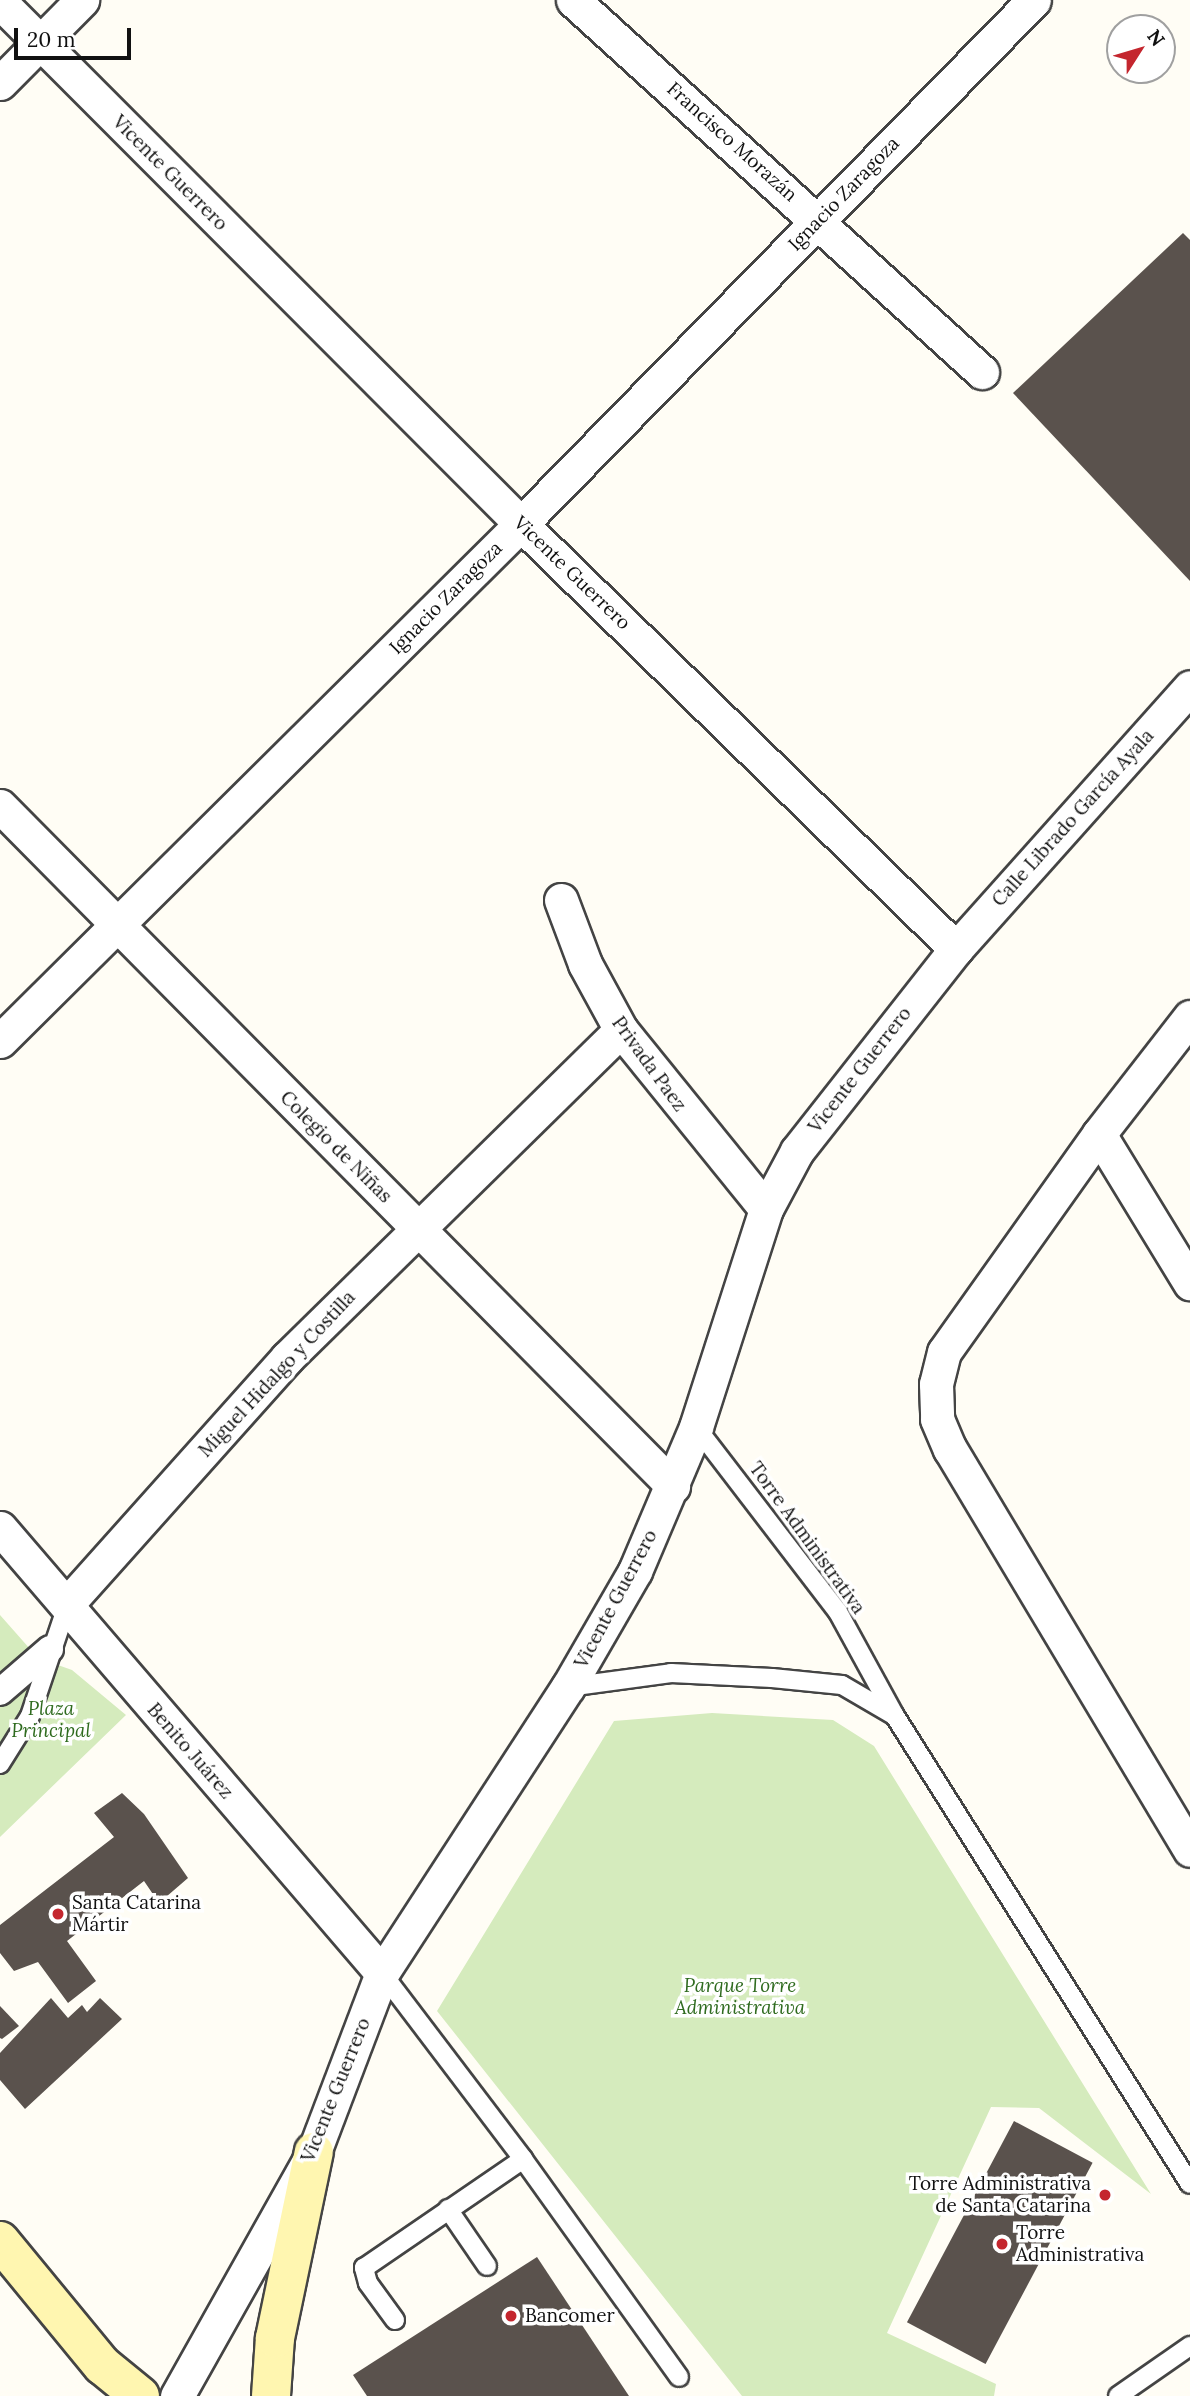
<!DOCTYPE html>
<meta charset="utf-8">
<style>
body{margin:0}
#map{position:relative;width:1190px;height:2396px;overflow:hidden;background:#fffdf5;font-family:Lora,serif}
div>[style]{position:absolute}
.green>*{inset:0;background:#d5ebbd}
.building>*{inset:0;background:#5a524d;transform-origin:0 0}
.roads{filter:drop-shadow(2px 0 #444) drop-shadow(-2px 0 #444) drop-shadow(0 2px #444) drop-shadow(0 -2px #444)}
.service>*{height:18px;margin:-9px;padding:0 9px;transform-origin:9px;border-radius:9px;background:#fff}
.pedestrian>*{height:26px;margin:-13px;padding:0 13px;transform-origin:13px;border-radius:13px;background:#fff}
.minor>*{height:33px;margin:-16.5px;padding:0 16.5px;transform-origin:16.5px;border-radius:16.5px;background:#fff}
.secondary>*{height:38px;margin:-19px;padding:0 19px;transform-origin:19px;border-radius:19px;background:#fff6b0}
.dots>*{width:19px;height:19px;translate:-50% -50%;box-sizing:border-box;border:4px solid #fff;border-radius:50%}
span{translate:-50% -50%;white-space:nowrap;text-align:center;line-height:1.15;-webkit-text-stroke:7px #fff;paint-order:stroke}
.street-label{font-size:19px;color:#111}
.park-label{font-size:19px;color:#2f6b1f;font-style:italic}
.poi-label{font-size:19px;color:#111}
.left{translate:0 -50%;text-align:left}
.right{translate:-100% -50%;text-align:right}
.north{position:absolute;left:1106px;top:14px;width:70px;height:70px;box-sizing:border-box;background:#fff;border:2px solid #a0a0a0;border-radius:50%;rotate:53deg;font-size:19px;font-weight:700;line-height:28px;text-align:center;color:#111}
.north::after{content:'';display:block;margin:auto;width:24px;height:32px;background:#c4262e;clip-path:polygon(50% 0,100% 100%,50% 72%,0 100%)}
.scale{position:absolute;left:14px;top:28px;width:117px;height:32px;box-sizing:border-box;border:4px solid #111;border-top:0;padding-left:9px;font-size:21px;line-height:24px;white-space:nowrap;color:#111;-webkit-text-stroke:5px #fff;paint-order:stroke}
</style>
<div id="map">
<div class="green">
<i style="clip-path:polygon(0 1615px,38px 1658px,72px 1670px,126px 1715px,0 1837px)"></i>
<i style="clip-path:polygon(712px 1713px,833px 1720px,874px 1746px,1151px 2194px,1039px 2108px,991px 2107px,887px 2333px,996px 2384px,994px 2396px,742px 2396px,437px 2011px,614px 1721px)"></i>
</div>
<div class="building">
<i style="clip-path:polygon(1183px 233px,1190px 240px,1190px 581px,1013px 393px)"></i>
<i style="clip-path:polygon(122px 1793px,144px 1814px,188px 1878px,159px 1903px,144px 1881px,67px 1941px,96px 1981px,68px 2003px,38px 1962px,14px 1971px,0 1953px,0 1925px,114px 1837px,94px 1813px)"></i>
<i style="clip-path:polygon(51px 1998px,68px 2018px,82px 2005px,87px 2012px,100px 1998px,122px 2019px,25px 2109px,0 2080px,0 2053px)"></i>
<i style="clip-path:polygon(0 2006px,19px 2026px,2px 2039px,0 2038px)"></i>
<i style="left:1014px;top:2121px;width:89px;height:228px;rotate:28deg"></i>
<i style="clip-path:polygon(537px 2257px,629px 2396px,367px 2396px,353px 2375px)"></i>
</div>
<div class="roads">
<div class="service">
<i style="left:696px;top:1427px;width:233px;rotate:52.5deg"></i>
<i style="left:838px;top:1612px;width:119px;rotate:61.3deg"></i>
<i style="left:895px;top:1716px;width:553px;rotate:57.78deg"></i>
<i style="left:568px;top:1687px;width:104px;rotate:-7.7deg"></i>
<i style="left:671px;top:1673px;width:101px;rotate:2.8deg"></i>
<i style="left:772px;top:1678px;width:70px;rotate:5.7deg"></i>
<i style="left:842px;top:1685px;width:61px;rotate:30.3deg"></i>
<i style="left:0;top:1764px;width:57px;rotate:-58deg"></i>
<i style="left:30px;top:1716px;width:119px;rotate:-71.4deg"></i>
<i style="left:382px;top:1973px;width:233px;rotate:52.8deg"></i>
<i style="left:523px;top:2159px;width:268px;rotate:54.4deg"></i>
<i style="left:448px;top:2209px;width:69px;rotate:55.6deg"></i>
<i style="left:395px;top:2320px;width:46px;rotate:-126.1deg"></i>
<i style="left:368px;top:2283px;width:16px;rotate:-105deg"></i>
<i style="left:364px;top:2268px;width:193px;rotate:-34.4deg"></i>
<i style="left:1118px;top:2396px;width:88px;rotate:-34.8deg"></i>
</div>
<div class="pedestrian">
<i style="left:0;top:1692px;width:66px;rotate:-40.7deg"></i>
</div>
<div class="minor">
<i style="left:573px;top:0;width:553px;rotate:42.29deg"></i>
<i style="left:0;top:2px;width:738px;rotate:45.05deg"></i>
<i style="left:521px;top:524px;width:608px;rotate:44.33deg"></i>
<i style="left:0;top:83px;width:117px;rotate:-45.3deg"></i>
<i style="left:0;top:806px;width:957px;rotate:45.3deg"></i>
<i style="left:561px;top:900px;width:68px;rotate:69.4deg"></i>
<i style="left:585px;top:964px;width:75px;rotate:61.4deg"></i>
<i style="left:621px;top:1030px;width:230px;rotate:51deg"></i>
<i style="left:1190px;top:1017px;width:148px;rotate:127.9deg"></i>
<i style="left:1099px;top:1134px;width:267px;rotate:125.4deg"></i>
<i style="left:944px;top:1352px;width:33px;rotate:104deg"></i>
<i style="left:936px;top:1384px;width:35px;rotate:88deg"></i>
<i style="left:937px;top:1419px;width:33px;rotate:67deg"></i>
<i style="left:950px;top:1449px;width:467px;rotate:59.1deg"></i>
<i style="left:0;top:1041px;width:734px;rotate:-44.78deg"></i>
<i style="left:521px;top:524px;width:733px;rotate:-45.61deg"></i>
<i style="left:1099px;top:1134px;width:175px;rotate:58.6deg"></i>
<i style="left:0;top:1528px;width:586px;rotate:49.36deg"></i>
<i style="left:68px;top:1603px;width:329px;rotate:-48.2deg"></i>
<i style="left:287px;top:1358px;width:468px;rotate:-44.5deg"></i>
<i style="left:177px;top:2396px;width:280px;rotate:-60.7deg"></i>
<i style="left:314px;top:2152px;width:191px;rotate:-69.2deg"></i>
<i style="left:382px;top:1973px;width:341px;rotate:-57deg"></i>
<i style="left:568px;top:1687px;width:134px;rotate:-60deg"></i>
<i style="left:635px;top:1571px;width:156px;rotate:-67deg"></i>
<i style="left:696px;top:1427px;width:229px;rotate:-72.2deg"></i>
<i style="left:766px;top:1209px;width:66px;rotate:-61.9deg"></i>
<i style="left:797px;top:1151px;width:257px;rotate:-51.8deg"></i>
<i style="left:956px;top:949px;width:351px;rotate:-48.2deg"></i>
</div>
<div class="secondary">
<i style="left:0;top:2241px;width:161px;rotate:50.6deg"></i>
<i style="left:102px;top:2365px;width:49px;rotate:39.2deg"></i>
<i style="left:271px;top:2396px;width:58px;rotate:-86.1deg"></i>
<i style="left:275px;top:2338px;width:190px;rotate:-78.2deg"></i>
</div>
</div>
<div class="dots">
<i style="left:58px;top:1914px;background:#c4262e"></i>
<i style="left:1105px;top:2195px;background:#c4262e"></i>
<i style="left:1002px;top:2244px;background:#c4262e"></i>
<i style="left:511px;top:2316px;background:#c4262e"></i>
</div>
<div class="street-label">
<span style="left:732px;top:142px;rotate:42deg">Francisco Morazán</span>
<span style="left:170px;top:173px;rotate:45deg">Vicente Guerrero</span>
<span style="left:844px;top:194px;rotate:-46deg">Ignacio Zaragoza</span>
<span style="left:572px;top:573px;rotate:44deg">Vicente Guerrero</span>
<span style="left:446px;top:598px;rotate:-45deg">Ignacio Zaragoza</span>
<span style="left:1073px;top:818px;rotate:-48deg">Calle Librado García Ayala</span>
<span style="left:649px;top:1064px;rotate:54deg">Privada Paez</span>
<span style="left:860px;top:1070px;rotate:-52deg">Vicente Guerrero</span>
<span style="left:336px;top:1147px;rotate:45deg">Colegio de Niñas</span>
<span style="left:277px;top:1374px;rotate:-47deg">Miguel Hidalgo y Costilla</span>
<span style="left:807px;top:1538px;rotate:54deg">Torre Administrativa</span>
<span style="left:616px;top:1599px;rotate:-62deg">Vicente Guerrero</span>
<span style="left:190px;top:1751px;rotate:49deg">Benito Juárez</span>
<span style="left:336px;top:2090px;rotate:-68deg">Vicente Guerrero</span>
</div>
<div class="park-label">
<span style="left:51px;top:1720px">Plaza<br>Principal</span>
<span style="left:740px;top:1997px">Parque Torre<br>Administrativa</span>
</div>
<div class="poi-label">
<span class="left" style="left:72px;top:1914px">Santa Catarina<br>Mártir</span>
<span class="right" style="left:1091px;top:2195px">Torre Administrativa<br>de Santa Catarina</span>
<span class="left" style="left:1016px;top:2244px">Torre<br>Administrativa</span>
<span class="left" style="left:525px;top:2316px">Bancomer</span>
</div>
<div class="north">N</div>
<div class="scale">20 m</div>
</div>
